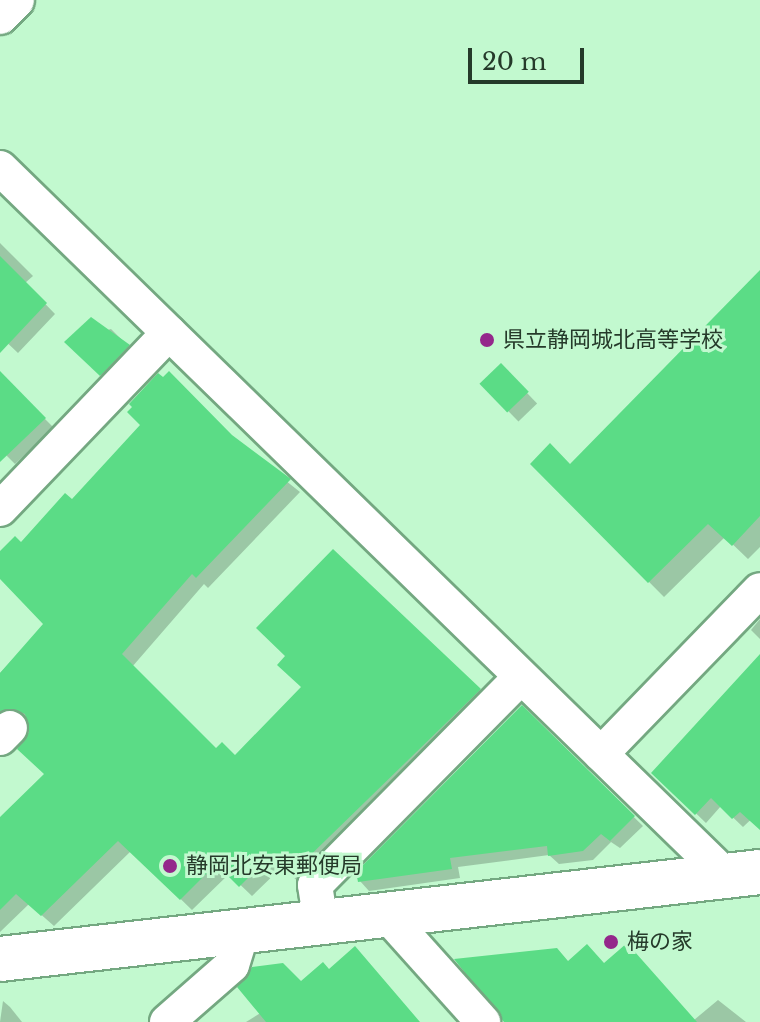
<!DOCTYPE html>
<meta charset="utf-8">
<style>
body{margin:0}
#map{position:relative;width:760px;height:1022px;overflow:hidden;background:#c2f9cf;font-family:"Libre Baskerville","Noto Sans JP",serif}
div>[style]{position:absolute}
.shadow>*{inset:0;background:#0003;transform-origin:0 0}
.building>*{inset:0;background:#5bdc86;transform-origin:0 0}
.roads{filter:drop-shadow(2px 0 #74a881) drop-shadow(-2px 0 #74a881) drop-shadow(0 2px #74a881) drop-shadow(0 -2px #74a881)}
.street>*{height:34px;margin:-17px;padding:0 17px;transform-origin:17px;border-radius:17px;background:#fff}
.secondary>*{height:44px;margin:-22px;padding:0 22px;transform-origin:22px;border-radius:22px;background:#fff}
.dots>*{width:22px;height:22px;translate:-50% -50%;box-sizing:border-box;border:4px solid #c2f9cf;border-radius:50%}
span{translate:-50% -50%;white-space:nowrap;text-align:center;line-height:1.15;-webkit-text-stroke:6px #c2f9cf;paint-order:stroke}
.poi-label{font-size:22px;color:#253a2a}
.left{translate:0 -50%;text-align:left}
.scale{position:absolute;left:468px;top:48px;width:116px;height:36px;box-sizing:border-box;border:4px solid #253a2a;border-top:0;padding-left:10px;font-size:24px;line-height:28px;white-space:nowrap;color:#253a2a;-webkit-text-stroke:6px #c2f9cf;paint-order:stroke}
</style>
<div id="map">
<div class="shadow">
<i style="clip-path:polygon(0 243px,33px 276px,25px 283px,55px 314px,18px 353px,0 336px)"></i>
<i style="clip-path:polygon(760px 273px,760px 547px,748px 559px,725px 537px,664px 597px,532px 464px,571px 467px)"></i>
<i style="clip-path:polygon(111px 329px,138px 356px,111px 384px,67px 342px)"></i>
<i style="left:501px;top:366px;width:52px;height:26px;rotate:46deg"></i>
<i style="clip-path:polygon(0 374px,54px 428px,15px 464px,0 449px)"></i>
<i style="clip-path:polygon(232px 438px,300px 492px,208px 588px,204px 584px,132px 667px,216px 751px,235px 758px,303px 688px,288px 656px,333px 551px,491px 701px,302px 885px,282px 867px,252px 896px,229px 874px,192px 910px,131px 851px,54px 926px,29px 904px,0 932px,0 820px,46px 774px,29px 722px,18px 719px,0 733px,0 673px,46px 624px,0 576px,0 554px,99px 627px)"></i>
<i style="clip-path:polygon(760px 619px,760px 639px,751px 630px)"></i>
<i style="clip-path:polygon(760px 657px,760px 811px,743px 827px,721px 806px,706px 823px,654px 773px)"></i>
<i style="clip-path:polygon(522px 708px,643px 826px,620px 848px,611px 842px,593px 860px,559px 864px,549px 855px,458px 867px,460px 878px,369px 891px,360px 881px)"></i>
<i style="clip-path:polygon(568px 963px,604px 965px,694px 1020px,718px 1000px,746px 1022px,511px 1022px)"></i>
<i style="clip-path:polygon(329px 971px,419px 1022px,246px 1022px)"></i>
<i style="clip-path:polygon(3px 1001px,10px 1007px,22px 1022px,0 1022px)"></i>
</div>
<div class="building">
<i style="clip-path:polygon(0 256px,47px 303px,0 353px)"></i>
<i style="clip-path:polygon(760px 270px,760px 516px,732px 546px,708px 524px,648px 583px,530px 464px,550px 443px,570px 464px)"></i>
<i style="clip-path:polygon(91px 317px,130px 345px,100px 376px,64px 342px)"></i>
<i style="left:501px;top:363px;width:40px;height:30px;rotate:46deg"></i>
<i style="clip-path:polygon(0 371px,46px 418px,0 462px)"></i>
<i style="clip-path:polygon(169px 371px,232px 435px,291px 479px,196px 578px,192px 574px,122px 654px,216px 748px,222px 742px,235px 755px,301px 687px,277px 665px,285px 656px,256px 628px,333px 549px,481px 689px,290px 875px,269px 857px,239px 887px,216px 864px,180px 900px,118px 841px,41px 916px,16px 894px,0 910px,0 817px,44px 774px,17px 749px,29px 732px,25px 714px,14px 709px,0 711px,0 673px,43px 624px,0 579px,0 551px,15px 536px,21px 542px,65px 493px,72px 499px,140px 425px,127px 412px,132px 407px,129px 404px,158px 373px,163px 377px)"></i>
<i style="clip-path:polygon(760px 654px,760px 830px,740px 812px,732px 819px,711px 798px,695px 815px,651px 773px)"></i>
<i style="clip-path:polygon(522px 705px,635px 816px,610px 841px,601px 834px,583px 851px,548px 856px,547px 846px,450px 858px,452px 869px,358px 882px,356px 872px)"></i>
<i style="clip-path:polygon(627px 943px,697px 1022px,504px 1022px,454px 959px,557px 948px,568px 961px,587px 944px,604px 963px)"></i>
<i style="clip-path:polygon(355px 946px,420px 1022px,266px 1022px,237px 987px,252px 967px,283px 963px,301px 981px,323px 962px,329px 969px)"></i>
</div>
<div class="roads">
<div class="street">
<i style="left:0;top:17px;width:24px;rotate:-45deg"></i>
<i style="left:0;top:168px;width:1014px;rotate:44.28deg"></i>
<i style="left:0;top:509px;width:244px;rotate:-46.2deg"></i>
<i style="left:0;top:738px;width:14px;rotate:-45deg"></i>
<i style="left:601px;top:754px;width:228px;rotate:-45.9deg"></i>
<i style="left:387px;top:915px;width:144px;rotate:48.1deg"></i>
<i style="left:321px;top:923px;width:38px;rotate:-99deg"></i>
<i style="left:315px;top:885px;width:293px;rotate:-45.3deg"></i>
<i style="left:167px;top:1022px;width:86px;rotate:-41.2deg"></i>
<i style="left:232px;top:965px;width:34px;rotate:-73deg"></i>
</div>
<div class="secondary">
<i style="left:0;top:959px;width:765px;rotate:-6.53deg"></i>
</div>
</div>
<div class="dots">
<i style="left:487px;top:340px;background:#94288b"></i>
<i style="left:170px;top:866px;background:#94288b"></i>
<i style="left:611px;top:942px;background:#94288b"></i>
</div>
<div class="poi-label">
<span class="left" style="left:503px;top:340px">県立静岡城北高等学校</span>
<span class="left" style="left:186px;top:866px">静岡北安東郵便局</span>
<span class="left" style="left:627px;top:942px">梅の家</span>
</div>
<div class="scale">20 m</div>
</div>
